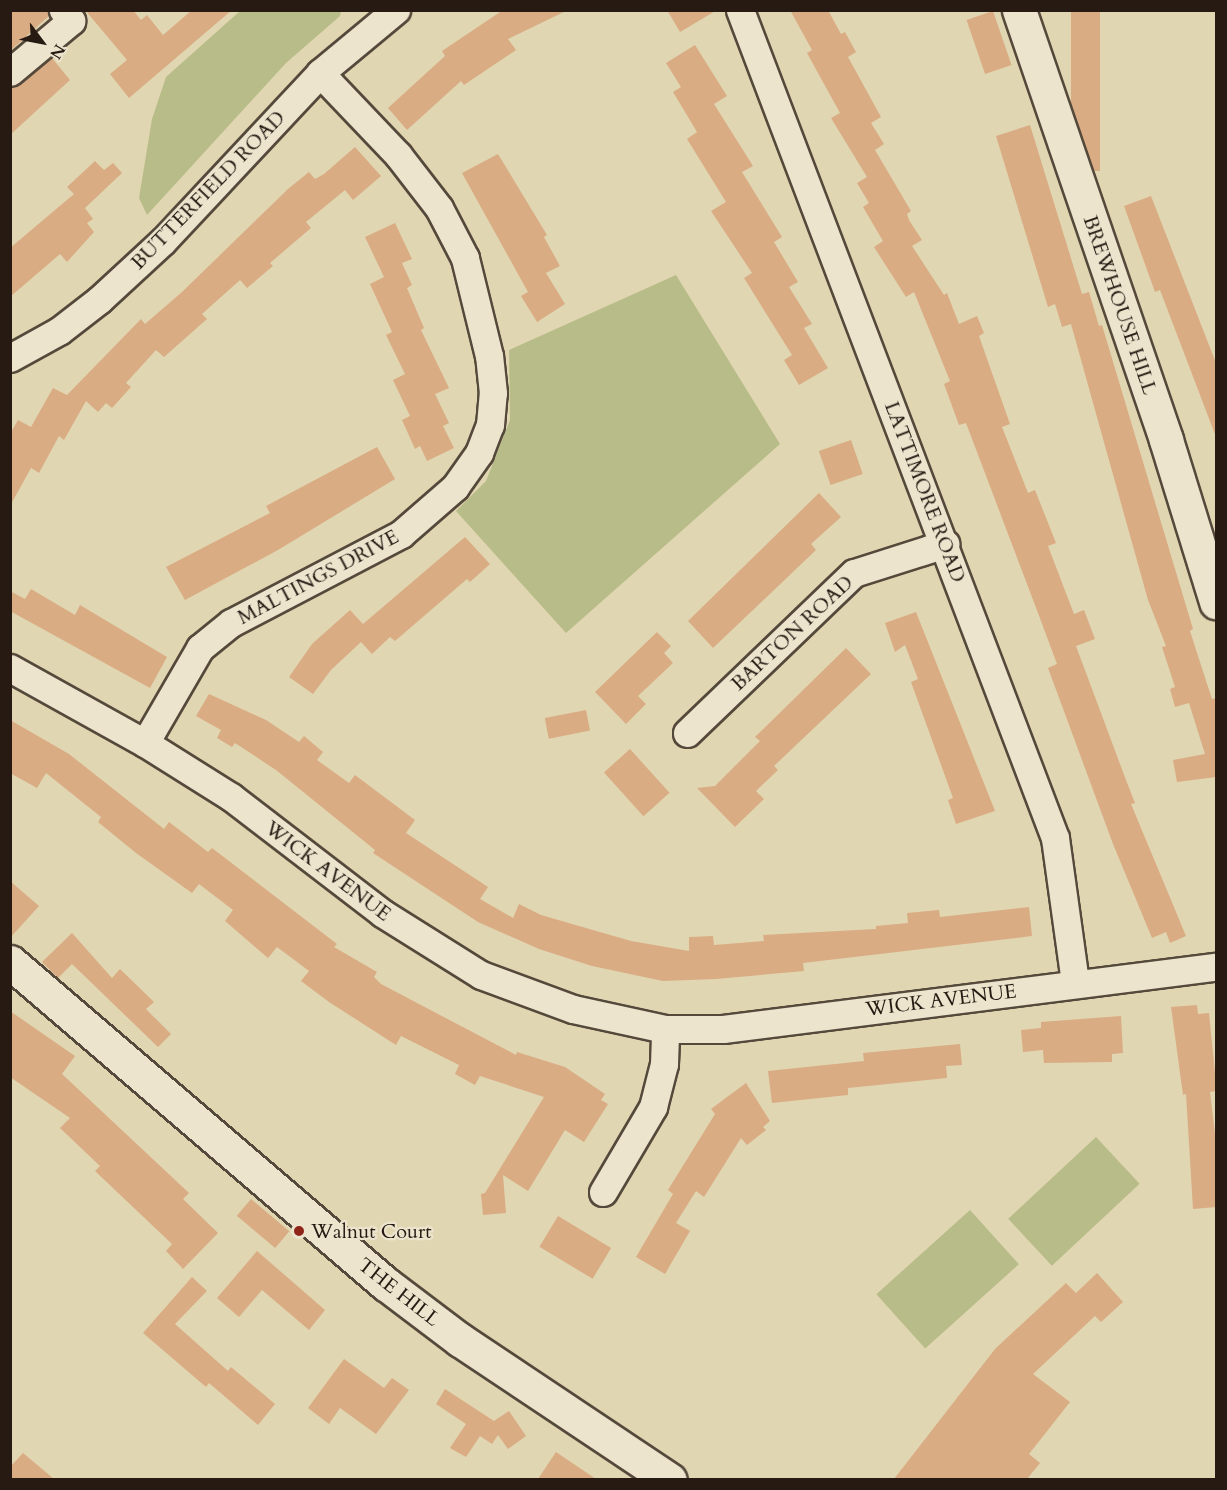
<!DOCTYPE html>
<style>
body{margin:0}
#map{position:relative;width:1227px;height:1490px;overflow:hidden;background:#e1d6b2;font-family:Cardo,serif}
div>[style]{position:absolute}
.green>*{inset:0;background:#b8bc88;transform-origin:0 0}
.building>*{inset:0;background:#d9ac84;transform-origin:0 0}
.roads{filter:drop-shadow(2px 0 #55493b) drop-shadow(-2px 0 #55493b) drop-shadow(0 2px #55493b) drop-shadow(0 -2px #55493b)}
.street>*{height:27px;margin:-13.5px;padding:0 13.5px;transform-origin:13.5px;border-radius:13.5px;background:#ece4cd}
.secondary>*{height:33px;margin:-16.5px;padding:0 16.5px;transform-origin:16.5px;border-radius:16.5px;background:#ece4cd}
.dots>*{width:16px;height:16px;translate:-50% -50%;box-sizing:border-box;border:3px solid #ece4cd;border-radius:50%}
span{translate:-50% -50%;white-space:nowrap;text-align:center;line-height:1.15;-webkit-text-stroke:4.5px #ece4cd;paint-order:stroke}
.street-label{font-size:20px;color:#261a13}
.poi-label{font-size:20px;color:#261a13}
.left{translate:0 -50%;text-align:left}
.frame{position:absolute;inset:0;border:12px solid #261a13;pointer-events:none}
.north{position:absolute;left:12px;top:12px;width:60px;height:60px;-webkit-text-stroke:4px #ece4cd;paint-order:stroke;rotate:122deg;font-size:16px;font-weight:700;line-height:24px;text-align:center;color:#261a13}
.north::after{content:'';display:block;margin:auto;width:21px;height:27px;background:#261a13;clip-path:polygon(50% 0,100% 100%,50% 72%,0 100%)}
</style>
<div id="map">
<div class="green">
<i style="clip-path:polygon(240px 11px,341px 11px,340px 16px,286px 63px,147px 215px,139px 198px,152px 119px,166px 77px)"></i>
<i style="clip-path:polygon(676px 275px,780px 444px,566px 633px,456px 511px,486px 481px,510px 420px,509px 350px)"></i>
<i style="left:1096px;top:1137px;width:64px;height:120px;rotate:47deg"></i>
<i style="left:970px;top:1210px;width:73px;height:126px;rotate:48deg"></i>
</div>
<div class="building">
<i style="clip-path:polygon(10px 10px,47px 10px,49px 16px,10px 51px)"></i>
<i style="clip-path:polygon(85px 10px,133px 10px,141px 20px,147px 15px,163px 35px,192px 10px,232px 10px,129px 98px,110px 74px,127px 60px)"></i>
<i style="clip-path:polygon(503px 10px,568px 10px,508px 39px,516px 50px,464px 85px,461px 81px,407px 130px,388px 108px,445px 56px,442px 51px)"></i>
<i style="clip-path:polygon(667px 10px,717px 10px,680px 32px)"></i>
<i style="clip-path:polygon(790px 10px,828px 10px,841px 34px,845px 32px,856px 52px,848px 57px,881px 117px,871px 123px,884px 144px,875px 150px,911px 211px,907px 214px,909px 220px,922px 240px,912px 246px,944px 295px,947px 293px,959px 324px,977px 316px,984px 333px,979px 336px,1010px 424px,1002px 427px,1028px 493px,1035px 490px,1056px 543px,1048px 546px,1074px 614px,1084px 610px,1095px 639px,1076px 646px,1126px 780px,1135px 803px,1131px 804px,1186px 936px,1170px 943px,1166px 932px,1152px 938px,1113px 844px,1048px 668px,1057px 664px,1038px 613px,966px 423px,959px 425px,944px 384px,950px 381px,914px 292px,906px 297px,874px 247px,883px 241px,863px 207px,869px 203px,857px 183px,867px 177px,831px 118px,840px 113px,807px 53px,812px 50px)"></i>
<i style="left:1071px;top:10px;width:29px;height:161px"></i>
<i style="left:993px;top:11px;width:57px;height:28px;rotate:71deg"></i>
<i style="clip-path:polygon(695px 45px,727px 96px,714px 104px,753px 166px,742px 172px,782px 237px,774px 242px,798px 282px,789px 287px,812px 324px,804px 328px,828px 368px,799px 385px,784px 360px,792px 355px,744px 278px,752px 273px,711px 211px,726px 202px,687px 139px,697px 132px,673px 92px,681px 87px,666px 63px)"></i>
<i style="clip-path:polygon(52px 58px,70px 80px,10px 135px,10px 87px)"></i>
<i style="clip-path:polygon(1030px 125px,1082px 294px,1089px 292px,1099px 326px,1102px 325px,1193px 629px,1190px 631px,1198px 656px,1212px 699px,1216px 698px,1216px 777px,1177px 782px,1173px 760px,1205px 754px,1189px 703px,1175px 707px,1170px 689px,1175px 687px,1162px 647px,1166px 646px,1148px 600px,1071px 324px,1062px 327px,1055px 304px,1048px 307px,996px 136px)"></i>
<i style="clip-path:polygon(355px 147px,381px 176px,353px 200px,345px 190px,306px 222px,311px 228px,270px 263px,273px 266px,247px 288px,240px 280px,202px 314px,207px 319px,164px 357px,156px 350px,126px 383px,131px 387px,112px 408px,106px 403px,98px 412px,86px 401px,64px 440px,59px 436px,39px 473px,31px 468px,10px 506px,10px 434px,18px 420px,31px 427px,53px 388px,67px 395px,141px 319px,145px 324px,182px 292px,288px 189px,309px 172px,315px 179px,324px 174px)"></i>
<i style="clip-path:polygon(498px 154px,547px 235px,544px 237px,560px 266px,546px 273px,565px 304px,537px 322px,521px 296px,528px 292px,462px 173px)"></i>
<i style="clip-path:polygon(95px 161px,104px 170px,113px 163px,122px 173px,85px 208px,93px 219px,87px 223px,94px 232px,67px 262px,60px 254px,10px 297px,10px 248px,74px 194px,67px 187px)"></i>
<i style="clip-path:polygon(1151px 196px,1216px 363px,1216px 437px,1160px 290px,1155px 292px,1124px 206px)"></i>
<i style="clip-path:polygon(395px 223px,412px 259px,402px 263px,412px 285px,407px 288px,424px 328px,421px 330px,449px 388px,435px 394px,449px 423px,443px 426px,454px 448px,427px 461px,420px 446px,415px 449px,402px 420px,410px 416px,393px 380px,405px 374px,386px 335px,392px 332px,370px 284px,384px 277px,365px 237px)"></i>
<i style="left:851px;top:440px;width:36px;height:34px;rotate:71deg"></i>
<i style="clip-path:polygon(377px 447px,395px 479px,278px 550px,185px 600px,166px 567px,270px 513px,266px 506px)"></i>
<i style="clip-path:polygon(819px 493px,841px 517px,811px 544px,816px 550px,713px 648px,688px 621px)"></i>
<i style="clip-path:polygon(465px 537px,490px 564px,470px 582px,467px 579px,395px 641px,390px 637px,372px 654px,361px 642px,331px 670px,313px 694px,289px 677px,312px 644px,350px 610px,363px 624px)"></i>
<i style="clip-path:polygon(31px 589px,75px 615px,80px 605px,167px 657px,150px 688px,10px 611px,10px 591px,25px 599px)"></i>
<i style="clip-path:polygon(916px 612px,995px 811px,956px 824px,948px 800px,953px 798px,911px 682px,918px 679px,905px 645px,895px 652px,885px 623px)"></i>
<i style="clip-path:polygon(657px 632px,671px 646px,664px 653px,673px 663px,638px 696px,646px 704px,626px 724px,595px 692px)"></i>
<i style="clip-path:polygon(846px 648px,871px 674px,774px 766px,778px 770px,756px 791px,764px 799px,735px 827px,697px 788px,715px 786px,760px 741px,755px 737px)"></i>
<i style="clip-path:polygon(209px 694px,266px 720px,299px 742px,304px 736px,323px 752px,317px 760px,349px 783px,355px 775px,415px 820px,406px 833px,488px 887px,480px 899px,513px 918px,519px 904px,541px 915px,631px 941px,689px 951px,689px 937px,713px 936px,714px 945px,764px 941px,763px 935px,876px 929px,876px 926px,908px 923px,907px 913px,939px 910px,940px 917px,1029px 907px,1032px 936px,803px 963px,804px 971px,716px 979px,663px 981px,592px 966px,539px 949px,478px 922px,373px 853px,375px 850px,276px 770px,235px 743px,232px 747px,217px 738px,221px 730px,196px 716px)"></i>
<i style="left:586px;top:710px;width:21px;height:42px;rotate:79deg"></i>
<i style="clip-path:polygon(10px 720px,69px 754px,164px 829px,169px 822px,208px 852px,212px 848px,337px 944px,334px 947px,377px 972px,374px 977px,381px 984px,516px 1055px,517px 1052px,565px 1067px,605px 1094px,601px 1100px,608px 1104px,584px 1142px,565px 1130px,528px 1191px,503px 1175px,506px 1213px,483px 1215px,481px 1194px,485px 1193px,544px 1097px,480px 1076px,475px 1085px,455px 1074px,459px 1065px,401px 1036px,396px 1045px,329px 1002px,301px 981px,309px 971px,277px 947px,268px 958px,225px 921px,233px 910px,199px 884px,192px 893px,136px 853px,98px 822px,101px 817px,46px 773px,37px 788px,10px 773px)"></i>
<i style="left:630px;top:749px;width:59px;height:35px;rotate:48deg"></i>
<i style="clip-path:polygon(10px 881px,39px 906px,10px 938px)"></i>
<i style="clip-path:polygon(72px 933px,112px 978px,120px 969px,154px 1002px,146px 1009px,171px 1034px,158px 1047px,72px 964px,58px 978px,42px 962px)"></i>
<i style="clip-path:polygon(1197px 1005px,1198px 1014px,1209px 1013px,1216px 1083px,1216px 1091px,1210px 1092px,1216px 1142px,1216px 1207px,1193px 1209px,1186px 1094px,1183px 1095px,1171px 1007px)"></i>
<i style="clip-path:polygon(10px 1011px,75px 1056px,62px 1074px,189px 1193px,183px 1199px,218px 1233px,183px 1269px,166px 1251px,172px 1244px,95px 1171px,100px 1166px,60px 1128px,70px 1118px,10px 1077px)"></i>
<i style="clip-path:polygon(1121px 1016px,1123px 1053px,1112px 1054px,1112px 1062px,1044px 1063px,1043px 1050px,1023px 1052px,1021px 1030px,1041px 1028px,1041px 1022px)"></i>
<i style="clip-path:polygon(960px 1044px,962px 1065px,946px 1066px,947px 1078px,848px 1088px,848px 1095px,772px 1103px,768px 1071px,864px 1061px,863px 1053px)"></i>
<i style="clip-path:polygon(746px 1083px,770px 1121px,763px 1127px,766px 1130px,747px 1145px,741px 1138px,704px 1197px,696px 1191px,676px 1223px,690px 1231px,665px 1274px,636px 1257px,673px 1194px,668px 1190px,715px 1114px,711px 1109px)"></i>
<i style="left:251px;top:1199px;width:50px;height:22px;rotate:40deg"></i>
<i style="left:558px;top:1216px;width:62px;height:36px;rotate:31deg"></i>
<i style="clip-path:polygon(257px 1251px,325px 1310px,309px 1330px,262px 1290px,239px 1317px,217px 1298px)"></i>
<i style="clip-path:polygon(1097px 1273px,1123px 1302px,1101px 1322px,1095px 1316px,1033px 1374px,1070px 1402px,1029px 1454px,1040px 1463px,1027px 1479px,894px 1479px,995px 1349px,1066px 1283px,1076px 1293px)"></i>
<i style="clip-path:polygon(192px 1277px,207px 1291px,175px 1324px,228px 1371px,231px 1367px,275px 1404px,258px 1425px,209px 1383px,206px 1387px,143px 1333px)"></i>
<i style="clip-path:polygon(344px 1359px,384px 1388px,392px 1378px,409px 1390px,376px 1434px,340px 1408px,329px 1424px,308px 1408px)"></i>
<i style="clip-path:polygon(445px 1389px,494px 1421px,509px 1411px,526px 1436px,508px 1449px,498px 1435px,492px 1444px,480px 1436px,466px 1457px,450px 1448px,466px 1424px,436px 1404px)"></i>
<i style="clip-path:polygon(556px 1452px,596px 1479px,538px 1479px)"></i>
<i style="clip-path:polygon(23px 1453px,54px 1479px,10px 1479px,10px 1467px)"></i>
</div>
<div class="roads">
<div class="street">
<i style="left:740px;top:10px;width:886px;rotate:69.17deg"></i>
<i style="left:1055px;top:838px;width:146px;rotate:82.1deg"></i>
<i style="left:10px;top:72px;width:80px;rotate:-39.9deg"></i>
<i style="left:71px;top:21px;width:14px;rotate:-126deg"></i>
<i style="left:10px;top:358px;width:56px;rotate:-28.9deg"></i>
<i style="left:59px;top:331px;width:51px;rotate:-37.8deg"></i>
<i style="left:99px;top:300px;width:87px;rotate:-42.7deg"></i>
<i style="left:163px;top:241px;width:230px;rotate:-46.9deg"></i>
<i style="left:320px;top:73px;width:99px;rotate:-39.7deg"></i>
<i style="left:10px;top:668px;width:154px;rotate:29.1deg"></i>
<i style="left:145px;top:743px;width:102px;rotate:32.1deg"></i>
<i style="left:231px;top:797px;width:190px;rotate:37.5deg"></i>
<i style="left:382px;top:913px;width:117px;rotate:32.1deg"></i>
<i style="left:481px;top:975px;width:98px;rotate:20.3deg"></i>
<i style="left:573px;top:1009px;width:94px;rotate:12.3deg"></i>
<i style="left:665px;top:1029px;width:58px"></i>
<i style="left:723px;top:1029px;width:497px;rotate:-7.2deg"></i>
<i style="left:687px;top:733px;width:231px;rotate:-43.8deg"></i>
<i style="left:854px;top:573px;width:96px;rotate:-17.7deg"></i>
<i style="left:145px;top:743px;width:110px;rotate:-59.9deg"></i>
<i style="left:200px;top:648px;width:40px;rotate:-39deg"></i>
<i style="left:231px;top:623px;width:192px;rotate:-27.6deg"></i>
<i style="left:401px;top:534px;width:72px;rotate:-41deg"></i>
<i style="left:455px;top:487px;width:42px;rotate:-54.8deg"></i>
<i style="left:479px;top:453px;width:30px;rotate:-69deg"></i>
<i style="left:490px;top:425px;width:32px;rotate:-85deg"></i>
<i style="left:493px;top:393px;width:37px;rotate:-96deg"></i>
<i style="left:489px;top:356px;width:101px;rotate:-103.8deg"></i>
<i style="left:465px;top:258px;width:56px;rotate:-117.5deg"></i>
<i style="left:439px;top:208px;width:67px;rotate:-127.7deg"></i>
<i style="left:398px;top:155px;width:113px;rotate:-133.6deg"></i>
<i style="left:603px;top:1192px;width:99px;rotate:-59.5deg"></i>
<i style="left:653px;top:1107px;width:44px;rotate:-75.7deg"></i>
<i style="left:664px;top:1064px;width:35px;rotate:-88deg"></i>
</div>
<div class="secondary">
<i style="left:1019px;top:10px;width:454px;rotate:71.1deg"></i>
<i style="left:1166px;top:440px;width:170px;rotate:72.8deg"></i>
<i style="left:10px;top:962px;width:495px;rotate:40.6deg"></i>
<i style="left:386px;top:1284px;width:93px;rotate:37.1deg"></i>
<i style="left:460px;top:1340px;width:252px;rotate:33.7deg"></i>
</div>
</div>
<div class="dots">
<i style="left:299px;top:1231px;background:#8f2418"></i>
</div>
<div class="street-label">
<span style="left:208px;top:190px;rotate:-46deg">BUTTERFIELD ROAD</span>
<span style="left:1120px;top:305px;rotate:71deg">BREWHOUSE HILL</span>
<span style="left:925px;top:492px;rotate:69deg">LATTIMORE ROAD</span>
<span style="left:318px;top:577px;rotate:-28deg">MALTINGS DRIVE</span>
<span style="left:792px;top:633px;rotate:-43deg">BARTON ROAD</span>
<span style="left:328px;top:871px;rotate:37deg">WICK AVENUE</span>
<span style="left:941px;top:1000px;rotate:-7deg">WICK AVENUE</span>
<span style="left:399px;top:1292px;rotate:38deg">THE HILL</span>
</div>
<div class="poi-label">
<span class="left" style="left:311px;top:1231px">Walnut Court</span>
</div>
<div class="frame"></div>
<div class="north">N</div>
</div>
